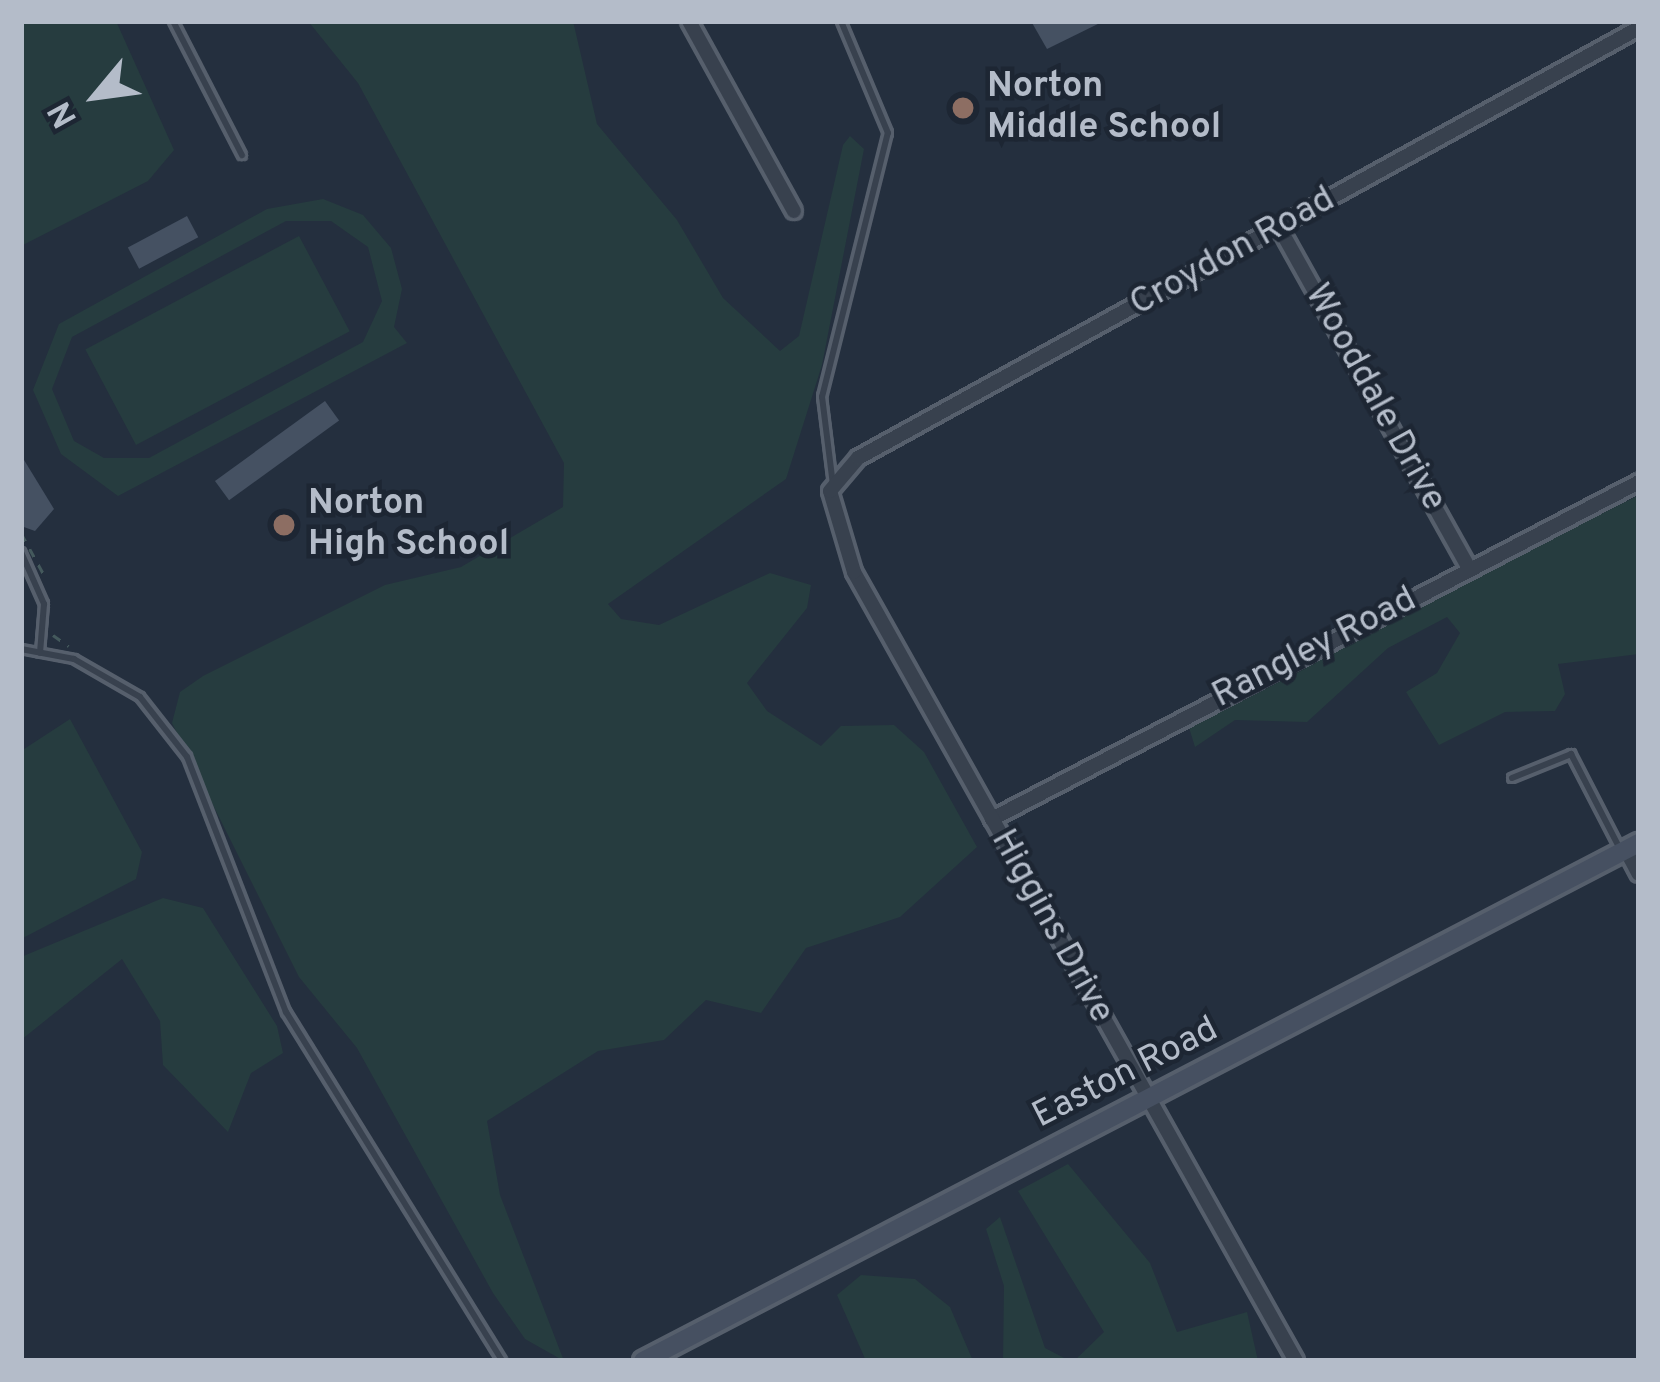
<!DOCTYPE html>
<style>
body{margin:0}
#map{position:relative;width:1660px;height:1382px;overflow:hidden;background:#242f3e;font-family:Overpass,sans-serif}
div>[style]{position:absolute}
.green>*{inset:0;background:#263c3f;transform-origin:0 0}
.building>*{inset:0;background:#455162;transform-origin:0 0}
.path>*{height:3px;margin-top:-1.5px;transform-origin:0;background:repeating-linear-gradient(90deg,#44595c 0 9px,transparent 0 18px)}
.roads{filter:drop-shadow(3px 0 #565f6c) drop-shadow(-3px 0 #565f6c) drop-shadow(0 3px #565f6c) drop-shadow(0 -3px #565f6c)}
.lane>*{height:6px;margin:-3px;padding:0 3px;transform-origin:3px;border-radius:3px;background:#38414e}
.street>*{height:14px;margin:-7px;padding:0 7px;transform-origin:7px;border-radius:7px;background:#38414e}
.secondary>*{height:18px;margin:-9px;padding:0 9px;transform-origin:9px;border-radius:9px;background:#465061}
.dots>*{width:33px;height:33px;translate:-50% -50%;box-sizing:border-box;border:6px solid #1d2633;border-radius:50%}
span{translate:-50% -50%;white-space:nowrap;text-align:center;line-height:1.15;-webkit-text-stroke:9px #1d2633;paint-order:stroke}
.poi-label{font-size:36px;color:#b4bcc9;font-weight:700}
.left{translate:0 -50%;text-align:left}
.street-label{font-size:36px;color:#b4bcc9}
.frame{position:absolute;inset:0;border:24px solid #b4bcc9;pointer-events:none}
.north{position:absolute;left:36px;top:36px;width:120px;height:120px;-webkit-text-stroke:9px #1d2633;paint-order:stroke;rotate:241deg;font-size:33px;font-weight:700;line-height:48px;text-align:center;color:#b4bcc9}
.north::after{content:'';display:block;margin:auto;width:42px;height:54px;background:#b4bcc9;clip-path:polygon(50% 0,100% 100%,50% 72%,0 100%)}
</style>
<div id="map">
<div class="green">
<i style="clip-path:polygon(21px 21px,116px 21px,174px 150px,148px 181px,21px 246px)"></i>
<i style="clip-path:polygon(308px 21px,573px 21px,597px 124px,677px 220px,723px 298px,780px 351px,799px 336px,843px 145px,850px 136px,864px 149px,822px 365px,786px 479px,608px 604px,621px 619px,659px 625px,770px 573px,811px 585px,807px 608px,747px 683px,767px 711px,821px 746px,841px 726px,894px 725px,924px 752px,977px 847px,900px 917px,806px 948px,761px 1013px,706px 1000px,664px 1040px,598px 1051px,487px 1121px,500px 1195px,564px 1361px,525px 1339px,493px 1293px,357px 1048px,299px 977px,172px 723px,180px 692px,203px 676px,385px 585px,461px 567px,563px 507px,564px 463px,358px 83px)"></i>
<i style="clip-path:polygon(evenodd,323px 199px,363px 215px,391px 248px,402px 289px,394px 327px,407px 343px,118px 496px,61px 454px,33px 390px,59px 324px,267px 209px,323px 199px,286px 221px,331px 221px,368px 247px,382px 301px,363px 342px,149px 458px,104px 458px,74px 441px,52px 389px,72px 337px,286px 221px)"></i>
<i style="left:299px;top:236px;width:108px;height:242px;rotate:62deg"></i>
<i style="clip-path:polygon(1639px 495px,1639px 654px,1558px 664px,1565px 694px,1555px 711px,1505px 712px,1439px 745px,1406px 692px,1437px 673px,1460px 633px,1447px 617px,1388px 648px,1307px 722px,1235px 720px,1195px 747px,1187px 721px)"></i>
<i style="clip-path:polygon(70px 719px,142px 852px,136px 879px,21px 939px,21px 751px)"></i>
<i style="clip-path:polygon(163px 898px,203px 908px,277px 1026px,283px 1053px,251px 1073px,228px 1132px,163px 1065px,160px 1021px,122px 959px,21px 1040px,21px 957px)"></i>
<i style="clip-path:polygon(1068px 1164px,1150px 1263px,1177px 1332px,1247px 1312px,1258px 1361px,1074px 1361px,1104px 1332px,1018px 1191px)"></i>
<i style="clip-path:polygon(1000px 1217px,1045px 1348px,1070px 1361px,1003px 1361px,1004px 1286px,986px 1229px)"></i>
<i style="clip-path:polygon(861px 1275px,915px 1279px,950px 1307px,973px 1361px,866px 1361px,837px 1295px)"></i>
</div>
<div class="building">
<i style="clip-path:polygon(1031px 21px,1104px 21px,1047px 49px)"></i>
<i style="left:187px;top:216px;width:24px;height:67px;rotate:62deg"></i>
<i style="left:325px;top:401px;width:24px;height:136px;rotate:54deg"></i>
<i style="clip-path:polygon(21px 455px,54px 509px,35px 531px,21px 526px)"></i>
</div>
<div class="path">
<i style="left:21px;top:533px;width:46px;rotate:61.2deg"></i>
<i style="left:53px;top:635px;width:19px;rotate:35deg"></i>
</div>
<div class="roads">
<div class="lane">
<i style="left:173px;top:21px;width:151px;rotate:62.8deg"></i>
<i style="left:833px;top:485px;width:89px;rotate:-97.1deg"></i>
<i style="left:822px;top:397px;width:272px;rotate:-76deg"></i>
<i style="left:888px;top:133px;width:121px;rotate:-112.8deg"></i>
<i style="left:21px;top:552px;width:57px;rotate:66.1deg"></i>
<i style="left:44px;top:604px;width:49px;rotate:94.7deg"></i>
<i style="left:21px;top:649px;width:54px;rotate:10.7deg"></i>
<i style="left:74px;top:659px;width:76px;rotate:29.9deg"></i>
<i style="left:140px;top:697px;width:76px;rotate:51.9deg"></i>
<i style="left:187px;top:757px;width:274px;rotate:68.8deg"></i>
<i style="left:286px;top:1012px;width:410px;rotate:58.2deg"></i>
<i style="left:1512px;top:778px;width:64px;rotate:-22.1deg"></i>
<i style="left:1571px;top:754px;width:107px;rotate:62.7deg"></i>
</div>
<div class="street">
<i style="left:689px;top:21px;width:217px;rotate:61.1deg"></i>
<i style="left:1279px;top:227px;width:391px;rotate:60.9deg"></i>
<i style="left:992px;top:819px;width:730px;rotate:-27.51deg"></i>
<i style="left:1626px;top:850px;width:27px;rotate:62deg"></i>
<i style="left:1296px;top:1361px;width:904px;rotate:-119.26deg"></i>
<i style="left:854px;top:572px;width:84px;rotate:-106.5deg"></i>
<i style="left:830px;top:491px;width:43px;rotate:-49.7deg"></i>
<i style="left:858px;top:458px;width:892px;rotate:-28.84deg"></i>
</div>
<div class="secondary">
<i style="left:643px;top:1361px;width:1123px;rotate:-27.48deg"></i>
</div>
</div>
<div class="dots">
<i style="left:963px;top:108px;background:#8d6e63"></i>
<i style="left:284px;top:525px;background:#8d6e63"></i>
</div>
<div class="poi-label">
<span class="left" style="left:987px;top:108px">Norton<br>Middle School</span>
<span class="left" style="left:308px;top:525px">Norton<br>High School</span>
</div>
<div class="street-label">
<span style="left:1233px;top:253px;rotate:-29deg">Croydon Road</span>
<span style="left:1374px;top:398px;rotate:61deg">Wooddale Drive</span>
<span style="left:1315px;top:649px;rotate:-27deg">Rangley Road</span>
<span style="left:1051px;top:927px;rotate:61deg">Higgins Drive</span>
<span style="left:1126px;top:1074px;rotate:-27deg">Easton Road</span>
</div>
<div class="frame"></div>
<div class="north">N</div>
</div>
